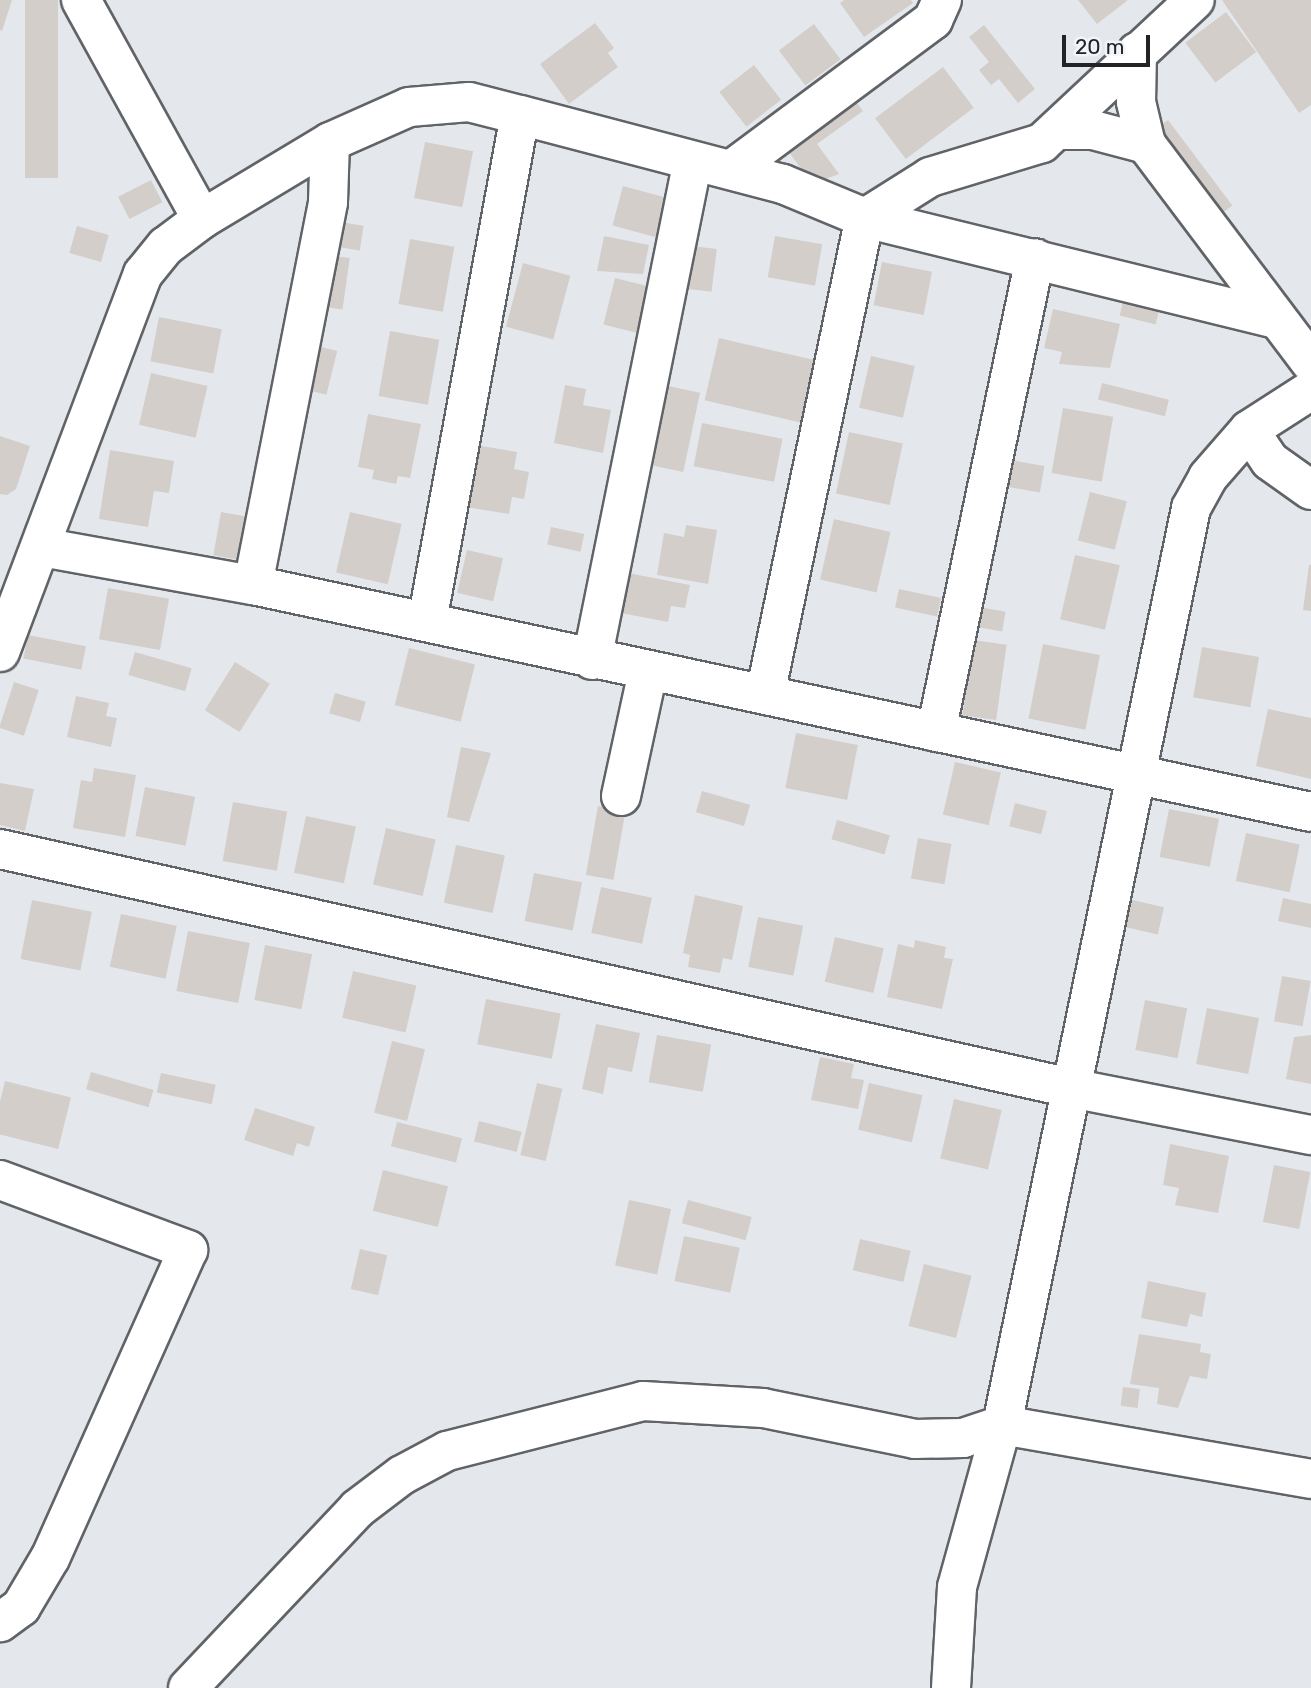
<!DOCTYPE html>
<style>
body{margin:0}
#map{position:relative;width:1311px;height:1688px;overflow:hidden;background:#e4e8ed;font-family:Rubik,sans-serif}
div>[style]{position:absolute}
.building>*{inset:0;background:#d3cec9;transform-origin:0 0}
.roads{filter:drop-shadow(2px 0 #606367) drop-shadow(-2px 0 #606367) drop-shadow(0 2px #606367) drop-shadow(0 -2px #606367)}
.minor>*{height:38px;margin:-19px;padding:0 19px;transform-origin:19px;border-radius:19px;background:#fff}
span{translate:-50% -50%;white-space:nowrap;text-align:center;line-height:1.15;-webkit-text-stroke:5px #f1f5fa;paint-order:stroke}
.scale{position:absolute;left:1062px;top:35px;width:88px;height:32px;box-sizing:border-box;border:4px solid #212325;border-top:0;padding-left:9px;font-size:21px;line-height:24px;white-space:nowrap;color:#212325;-webkit-text-stroke:5px #f1f5fa;paint-order:stroke}
</style>
<div id="map">
<div class="building">
<i style="clip-path:polygon(0 0,12px 0,2px 31px,0 30px)"></i>
<i style="left:25px;top:0;width:33px;height:178px"></i>
<i style="clip-path:polygon(844px 0,911px 0,913px 3px,864px 37px,840px 3px)"></i>
<i style="clip-path:polygon(1078px 0,1128px 0,1097px 24px)"></i>
<i style="clip-path:polygon(1222px 0,1311px 0,1311px 105px,1299px 113px)"></i>
<i style="left:1226px;top:12px;width:50px;height:51px;rotate:53deg"></i>
<i style="clip-path:polygon(595px 23px,614px 48px,608px 53px,618px 67px,569px 104px,540px 64px)"></i>
<i style="left:814px;top:24px;width:44px;height:44px;rotate:53deg"></i>
<i style="clip-path:polygon(984px 25px,1035px 89px,1018px 103px,999px 79px,991px 85px,979px 70px,989px 62px,969px 37px)"></i>
<i style="left:754px;top:65px;width:44px;height:44px;rotate:52deg"></i>
<i style="left:943px;top:67px;width:51px;height:85px;rotate:53deg"></i>
<i style="clip-path:polygon(854px 99px,863px 111px,817px 144px,839px 174px,812px 184px,786px 148px)"></i>
<i style="left:1168px;top:120px;width:107px;height:23px;rotate:53deg"></i>
<i style="left:425px;top:142px;width:49px;height:57px;rotate:11deg"></i>
<i style="left:151px;top:180px;width:25px;height:37px;rotate:63deg"></i>
<i style="left:623px;top:186px;width:48px;height:41px;rotate:15deg"></i>
<i style="left:334px;top:221px;width:30px;height:25px;rotate:9deg"></i>
<i style="left:77px;top:226px;width:33px;height:28px;rotate:16deg"></i>
<i style="clip-path:polygon(604px 236px,649px 245px,643px 274px,597px 271px)"></i>
<i style="left:775px;top:236px;width:48px;height:42px;rotate:10deg"></i>
<i style="left:410px;top:239px;width:45px;height:66px;rotate:10deg"></i>
<i style="left:692px;top:246px;width:25px;height:43px;rotate:7deg"></i>
<i style="left:328px;top:255px;width:22px;height:52px;rotate:8deg"></i>
<i style="left:882px;top:262px;width:51px;height:44px;rotate:11deg"></i>
<i style="left:523px;top:263px;width:49px;height:66px;rotate:15deg"></i>
<i style="left:615px;top:278px;width:34px;height:48px;rotate:14deg"></i>
<i style="left:1124px;top:298px;width:37px;height:18px;rotate:14deg"></i>
<i style="clip-path:polygon(1053px 309px,1120px 324px,1110px 368px,1059px 364px,1062px 352px,1044px 348px)"></i>
<i style="left:159px;top:317px;width:64px;height:45px;rotate:11deg"></i>
<i style="left:390px;top:331px;width:50px;height:66px;rotate:10deg"></i>
<i style="left:719px;top:338px;width:99px;height:64px;rotate:13deg"></i>
<i style="left:313px;top:345px;width:25px;height:45px;rotate:14deg"></i>
<i style="left:871px;top:356px;width:45px;height:53px;rotate:13deg"></i>
<i style="left:151px;top:373px;width:58px;height:53px;rotate:13deg"></i>
<i style="left:1102px;top:383px;width:69px;height:17px;rotate:14deg"></i>
<i style="left:659px;top:384px;width:42px;height:81px;rotate:12deg"></i>
<i style="clip-path:polygon(565px 385px,586px 389px,583px 405px,611px 410px,603px 453px,554px 443px)"></i>
<i style="left:1063px;top:408px;width:51px;height:66px;rotate:10deg"></i>
<i style="clip-path:polygon(368px 414px,421px 424px,410px 478px,398px 476px,396px 484px,372px 479px,374px 470px,358px 467px)"></i>
<i style="left:702px;top:423px;width:82px;height:44px;rotate:11deg"></i>
<i style="left:849px;top:432px;width:55px;height:63px;rotate:12deg"></i>
<i style="clip-path:polygon(0 436px,30px 446px,16px 489px,7px 495px,0 494px)"></i>
<i style="clip-path:polygon(470px 444px,517px 452px,514px 469px,529px 472px,524px 499px,512px 497px,509px 514px,460px 506px)"></i>
<i style="clip-path:polygon(110px 450px,174px 461px,169px 493px,154px 491px,148px 527px,99px 519px)"></i>
<i style="left:1011px;top:460px;width:34px;height:27px;rotate:10deg"></i>
<i style="left:1090px;top:492px;width:38px;height:50px;rotate:14deg"></i>
<i style="left:221px;top:512px;width:27px;height:44px;rotate:10deg"></i>
<i style="left:350px;top:512px;width:53px;height:62px;rotate:13deg"></i>
<i style="left:834px;top:519px;width:58px;height:62px;rotate:13deg"></i>
<i style="clip-path:polygon(686px 525px,717px 530px,708px 584px,657px 575px,664px 533px,684px 537px)"></i>
<i style="left:551px;top:527px;width:34px;height:18px;rotate:12deg"></i>
<i style="left:467px;top:550px;width:37px;height:44px;rotate:13deg"></i>
<i style="left:1075px;top:555px;width:46px;height:66px;rotate:13deg"></i>
<i style="clip-path:polygon(1309px 565px,1311px 565px,1311px 611px,1303px 610px)"></i>
<i style="clip-path:polygon(628px 573px,690px 585px,685px 608px,671px 606px,668px 622px,621px 613px)"></i>
<i style="left:108px;top:588px;width:62px;height:52px;rotate:10deg"></i>
<i style="left:899px;top:589px;width:43px;height:19px;rotate:12deg"></i>
<i style="left:979px;top:607px;width:27px;height:20px;rotate:10deg"></i>
<i style="left:28px;top:635px;width:59px;height:24px;rotate:11deg"></i>
<i style="left:973px;top:640px;width:34px;height:76px;rotate:8deg"></i>
<i style="left:1043px;top:644px;width:58px;height:76px;rotate:11deg"></i>
<i style="left:1202px;top:647px;width:58px;height:51px;rotate:10deg"></i>
<i style="left:409px;top:648px;width:68px;height:59px;rotate:14deg"></i>
<i style="left:135px;top:652px;width:59px;height:24px;rotate:16deg"></i>
<i style="left:235px;top:662px;width:41px;height:57px;rotate:32deg"></i>
<i style="left:14px;top:682px;width:26px;height:48px;rotate:18deg"></i>
<i style="left:335px;top:693px;width:32px;height:21px;rotate:16deg"></i>
<i style="clip-path:polygon(76px 696px,109px 703px,106px 716px,117px 718px,111px 747px,67px 737px)"></i>
<i style="clip-path:polygon(1268px 709px,1311px 718px,1311px 779px,1256px 766px)"></i>
<i style="left:796px;top:733px;width:63px;height:56px;rotate:11deg"></i>
<i style="clip-path:polygon(461px 747px,491px 753px,469px 822px,447px 817px)"></i>
<i style="left:955px;top:762px;width:47px;height:54px;rotate:13deg"></i>
<i style="clip-path:polygon(94px 768px,136px 775px,125px 837px,73px 828px,81px 780px,92px 782px)"></i>
<i style="clip-path:polygon(0 783px,34px 789px,25px 831px,0 825px)"></i>
<i style="left:145px;top:787px;width:51px;height:50px;rotate:11deg"></i>
<i style="left:702px;top:791px;width:50px;height:22px;rotate:16deg"></i>
<i style="left:233px;top:802px;width:55px;height:60px;rotate:10deg"></i>
<i style="left:1015px;top:803px;width:33px;height:24px;rotate:14deg"></i>
<i style="left:598px;top:806px;width:28px;height:70px;rotate:10deg"></i>
<i style="left:1169px;top:809px;width:51px;height:49px;rotate:11deg"></i>
<i style="left:306px;top:816px;width:51px;height:58px;rotate:12deg"></i>
<i style="left:837px;top:820px;width:55px;height:20px;rotate:16deg"></i>
<i style="left:386px;top:828px;width:51px;height:58px;rotate:13deg"></i>
<i style="left:1246px;top:833px;width:55px;height:49px;rotate:12deg"></i>
<i style="left:918px;top:838px;width:34px;height:41px;rotate:10deg"></i>
<i style="left:456px;top:845px;width:50px;height:59px;rotate:12deg"></i>
<i style="left:534px;top:873px;width:49px;height:49px;rotate:11deg"></i>
<i style="left:601px;top:887px;width:52px;height:47px;rotate:12deg"></i>
<i style="clip-path:polygon(695px 895px,743px 906px,732px 960px,723px 958px,720px 973px,688px 967px,690px 955px,683px 953px)"></i>
<i style="clip-path:polygon(1283px 898px,1311px 904px,1311px 928px,1278px 921px)"></i>
<i style="left:1128px;top:899px;width:37px;height:28px;rotate:13deg"></i>
<i style="left:32px;top:900px;width:61px;height:60px;rotate:11deg"></i>
<i style="left:121px;top:914px;width:57px;height:54px;rotate:12deg"></i>
<i style="left:758px;top:917px;width:46px;height:51px;rotate:11deg"></i>
<i style="left:188px;top:931px;width:63px;height:61px;rotate:11deg"></i>
<i style="left:835px;top:937px;width:50px;height:46px;rotate:13deg"></i>
<i style="clip-path:polygon(915px 940px,946px 947px,944px 958px,953px 959px,942px 1009px,887px 997px,898px 944px,914px 948px)"></i>
<i style="left:265px;top:945px;width:48px;height:56px;rotate:11deg"></i>
<i style="left:353px;top:971px;width:65px;height:48px;rotate:13deg"></i>
<i style="left:1282px;top:976px;width:29px;height:46px;rotate:10deg"></i>
<i style="left:486px;top:999px;width:76px;height:46px;rotate:11deg"></i>
<i style="left:1145px;top:1000px;width:43px;height:51px;rotate:11deg"></i>
<i style="left:1207px;top:1008px;width:53px;height:57px;rotate:11deg"></i>
<i style="clip-path:polygon(596px 1024px,640px 1033px,632px 1072px,608px 1067px,603px 1094px,582px 1089px)"></i>
<i style="left:657px;top:1035px;width:55px;height:48px;rotate:10deg"></i>
<i style="clip-path:polygon(1311px 1035px,1311px 1084px,1286px 1079px,1294px 1037px)"></i>
<i style="left:392px;top:1041px;width:34px;height:74px;rotate:14deg"></i>
<i style="clip-path:polygon(820px 1057px,854px 1064px,851px 1078px,864px 1080px,858px 1109px,811px 1100px)"></i>
<i style="left:91px;top:1072px;width:65px;height:18px;rotate:16deg"></i>
<i style="left:161px;top:1073px;width:56px;height:20px;rotate:12deg"></i>
<i style="left:5px;top:1081px;width:68px;height:53px;rotate:14deg"></i>
<i style="left:537px;top:1083px;width:26px;height:74px;rotate:13deg"></i>
<i style="left:869px;top:1083px;width:55px;height:48px;rotate:13deg"></i>
<i style="left:954px;top:1099px;width:49px;height:61px;rotate:13deg"></i>
<i style="clip-path:polygon(255px 1108px,315px 1127px,309px 1147px,297px 1143px,293px 1156px,244px 1140px)"></i>
<i style="left:479px;top:1121px;width:44px;height:21px;rotate:14deg"></i>
<i style="left:397px;top:1122px;width:67px;height:25px;rotate:14deg"></i>
<i style="clip-path:polygon(1170px 1144px,1229px 1156px,1218px 1213px,1175px 1205px,1179px 1188px,1163px 1185px)"></i>
<i style="left:1274px;top:1165px;width:37px;height:58px;rotate:11deg"></i>
<i style="left:383px;top:1170px;width:67px;height:42px;rotate:14deg"></i>
<i style="left:629px;top:1200px;width:43px;height:67px;rotate:12deg"></i>
<i style="left:688px;top:1200px;width:66px;height:24px;rotate:15deg"></i>
<i style="left:684px;top:1236px;width:57px;height:46px;rotate:12deg"></i>
<i style="left:860px;top:1239px;width:52px;height:32px;rotate:13deg"></i>
<i style="left:360px;top:1249px;width:28px;height:41px;rotate:13deg"></i>
<i style="left:924px;top:1264px;width:49px;height:64px;rotate:14deg"></i>
<i style="clip-path:polygon(1148px 1281px,1206px 1293px,1202px 1317px,1190px 1314px,1187px 1327px,1141px 1318px)"></i>
<i style="clip-path:polygon(1139px 1334px,1201px 1344px,1200px 1352px,1211px 1354px,1207px 1379px,1190px 1376px,1178px 1408px,1157px 1404px,1159px 1388px,1130px 1384px)"></i>
<i style="left:1123px;top:1387px;width:17px;height:19px;rotate:7deg"></i>
</div>
<div class="roads">
<div class="minor">
<i style="left:81px;top:0;width:250px;rotate:61.1deg"></i>
<i style="left:1137px;top:52px;width:50px;rotate:91.1deg"></i>
<i style="left:1136px;top:102px;width:43px;rotate:76.6deg"></i>
<i style="left:1146px;top:144px;width:274px;rotate:53deg"></i>
<i style="left:1057px;top:130px;width:36px"></i>
<i style="left:1093px;top:130px;width:55px;rotate:14.8deg"></i>
<i style="left:731px;top:170px;width:252px;rotate:-36.6deg"></i>
<i style="left:933px;top:20px;width:22px;rotate:-66deg"></i>
<i style="left:1249px;top:430px;width:37px;rotate:56deg"></i>
<i style="left:1270px;top:461px;width:50px;rotate:35.3deg"></i>
<i style="left:41px;top:547px;width:215px;rotate:10.2deg"></i>
<i style="left:253px;top:585px;width:1082px;rotate:12.11deg"></i>
<i style="left:253px;top:585px;width:390px;rotate:-78.9deg"></i>
<i style="left:328px;top:202px;width:60px;rotate:-88.1deg"></i>
<i style="left:427px;top:622px;width:515px;rotate:-79.61deg"></i>
<i style="left:0;top:652px;width:404px;rotate:-69.3deg"></i>
<i style="left:143px;top:274px;width:36px;rotate:-51deg"></i>
<i style="left:166px;top:246px;width:45px;rotate:-36.9deg"></i>
<i style="left:202px;top:219px;width:149px;rotate:-31deg"></i>
<i style="left:330px;top:142px;width:86px;rotate:-23.9deg"></i>
<i style="left:409px;top:107px;width:60px;rotate:-4.8deg"></i>
<i style="left:469px;top:102px;width:53px;rotate:14.3deg"></i>
<i style="left:520px;top:115px;width:272px;rotate:14.7deg"></i>
<i style="left:783px;top:184px;width:89px;rotate:22.5deg"></i>
<i style="left:865px;top:218px;width:418px;rotate:13.8deg"></i>
<i style="left:592px;top:660px;width:505px;rotate:-78.58deg"></i>
<i style="left:765px;top:695px;width:487px;rotate:-78.2deg"></i>
<i style="left:865px;top:218px;width:77px;rotate:-32.2deg"></i>
<i style="left:930px;top:177px;width:117px;rotate:-16.9deg"></i>
<i style="left:1042px;top:143px;width:209px;rotate:-43.1deg"></i>
<i style="left:936px;top:732px;width:484px;rotate:-78.2deg"></i>
<i style="left:621px;top:796px;width:128px;rotate:-77.8deg"></i>
<i style="left:0;top:849px;width:1097px;rotate:12.58deg"></i>
<i style="left:1071px;top:1088px;width:245px;rotate:11.1deg"></i>
<i style="left:0;top:1180px;width:201px;rotate:20.4deg"></i>
<i style="left:188px;top:1250px;width:338px;rotate:114.1deg"></i>
<i style="left:50px;top:1558px;width:57px;rotate:120.6deg"></i>
<i style="left:21px;top:1607px;width:26px;rotate:144deg"></i>
<i style="left:188px;top:1688px;width:246px;rotate:-46.6deg"></i>
<i style="left:357px;top:1509px;width:56px;rotate:-37.1deg"></i>
<i style="left:402px;top:1475px;width:51px;rotate:-28.1deg"></i>
<i style="left:447px;top:1451px;width:202px;rotate:-14.3deg"></i>
<i style="left:643px;top:1401px;width:120px;rotate:3.3deg"></i>
<i style="left:763px;top:1408px;width:155px;rotate:11.5deg"></i>
<i style="left:915px;top:1439px;width:48px;rotate:-1.2deg"></i>
<i style="left:963px;top:1438px;width:41px;rotate:-18.4deg"></i>
<i style="left:1002px;top:1425px;width:314px;rotate:9.9deg"></i>
<i style="left:951px;top:1688px;width:101px;rotate:-86.6deg"></i>
<i style="left:957px;top:1587px;width:168px;rotate:-74.5deg"></i>
<i style="left:1002px;top:1425px;width:936px;rotate:-78.35deg"></i>
<i style="left:1191px;top:508px;width:35px;rotate:-61deg"></i>
<i style="left:1208px;top:477px;width:62px;rotate:-48.9deg"></i>
<i style="left:1249px;top:430px;width:74px;rotate:-32.8deg"></i>
</div>
</div>
<div class="scale">20 m</div>
</div>
